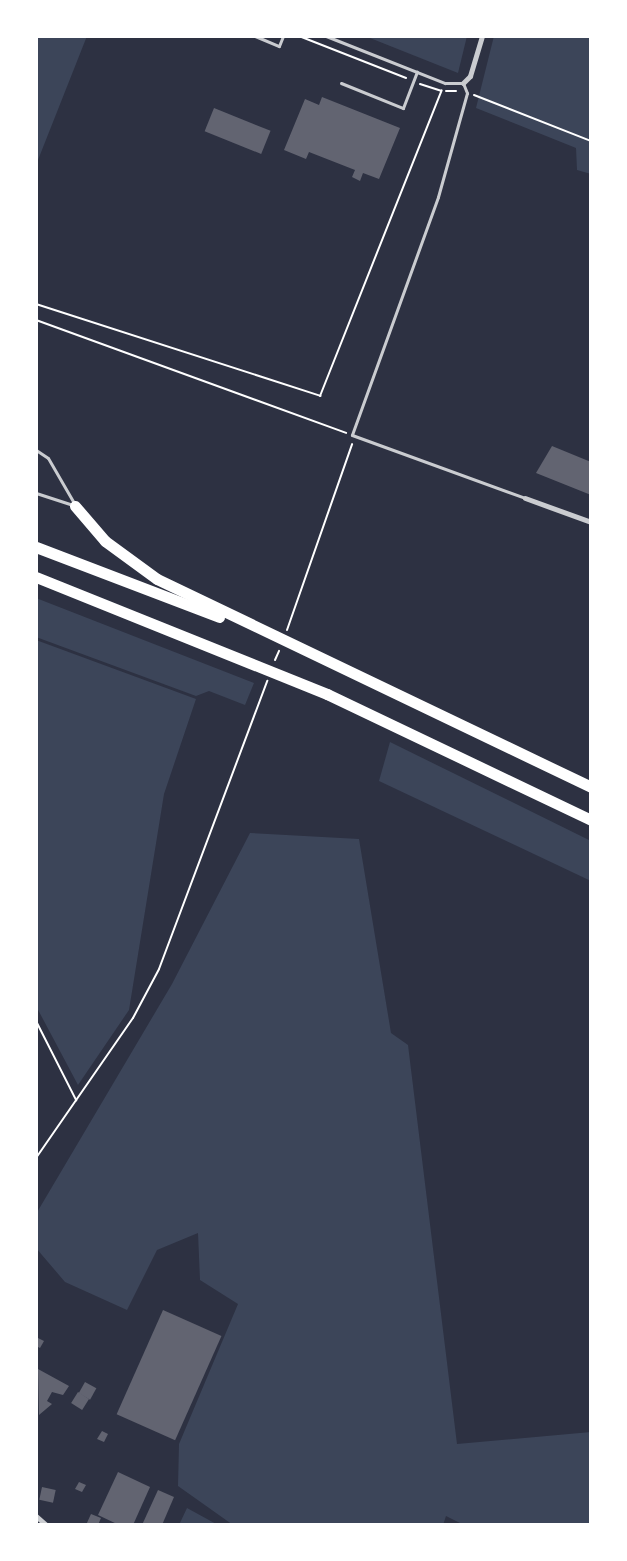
<!DOCTYPE html>
<style>
body{margin:0}
#map{position:relative;width:627px;height:1561px;overflow:hidden;background:#2d3142;font-family:"Fira Sans Condensed",sans-serif}
div>[style]{position:absolute}
.green>*{inset:0;background:#3c4559}
.building>*{inset:0;background:#626471;transform-origin:0 0}
.path>*{height:2px;margin:-1px;padding:0 1px;transform-origin:1px;border-radius:1px;background:#fff}
.service>*{height:3px;margin:-1.5px;padding:0 1.5px;transform-origin:1.5px;border-radius:1.5px;background:#caccd0}
.minor>*{height:5px;margin:-2.5px;padding:0 2.5px;transform-origin:2.5px;border-radius:2.5px;background:#caccd0}
.motorway>*{height:11px;margin:-5.5px;padding:0 5.5px;transform-origin:5.5px;border-radius:5.5px;background:#fff}
span{translate:-50% -50%;white-space:nowrap;text-align:center;line-height:1.15;-webkit-text-stroke:5px #fff;paint-order:stroke}
.frame{position:absolute;inset:0;border:38px solid #fff;pointer-events:none}
</style>
<div id="map">
<div class="green">
<i style="clip-path:polygon(36px 36px,87px 36px,36px 165px)"></i>
<i style="clip-path:polygon(365px 36px,467px 36px,458px 73px)"></i>
<i style="clip-path:polygon(494px 36px,591px 36px,591px 174px,577px 170px,576px 148px,476px 108px)"></i>
<i style="clip-path:polygon(36px 598px,254px 683px,245px 705px,209px 691px,196px 696px,36px 637px)"></i>
<i style="clip-path:polygon(36px 640px,196px 699px,164px 794px,129px 1010px,78px 1085px,36px 1006px)"></i>
<i style="clip-path:polygon(390px 742px,591px 841px,591px 881px,379px 781px)"></i>
<i style="clip-path:polygon(250px 833px,359px 839px,391px 1033px,408px 1045px,457px 1444px,591px 1432px,591px 1525px,464px 1525px,446px 1516px,443px 1525px,233px 1525px,178px 1486px,179px 1444px,238px 1304px,200px 1280px,198px 1233px,157px 1250px,127px 1310px,65px 1282px,36px 1248px,36px 1214px,172px 984px)"></i>
<i style="clip-path:polygon(187px 1508px,218px 1525px,219px 1525px,179px 1525px)"></i>
</div>
<div class="building">
<i style="clip-path:polygon(322px 97px,400px 128px,379px 179px,363px 173px,360px 181px,352px 177px,355px 170px,309px 152px,306px 159px,284px 150px,305px 99px,319px 105px)"></i>
<i style="left:214px;top:108px;width:61px;height:25px;rotate:22deg"></i>
<i style="clip-path:polygon(552px 446px,591px 462px,591px 495px,536px 473px)"></i>
<i style="left:163px;top:1310px;width:64px;height:114px;rotate:24deg"></i>
<i style="clip-path:polygon(36px 1337px,44px 1341px,40px 1348px,36px 1346px)"></i>
<i style="clip-path:polygon(38px 1369px,69px 1386px,63px 1395px,52px 1392px,47px 1401px,52px 1404px,39px 1415px)"></i>
<i style="left:85px;top:1382px;width:13px;height:13px;rotate:29deg"></i>
<i style="left:78px;top:1392px;width:13px;height:13px;rotate:32deg"></i>
<i style="clip-path:polygon(102px 1431px,108px 1434px,104px 1442px,97px 1439px)"></i>
<i style="clip-path:polygon(118px 1472px,150px 1487px,133px 1525px,119px 1525px,98px 1515px)"></i>
<i style="clip-path:polygon(79px 1482px,86px 1485px,82px 1492px,75px 1489px)"></i>
<i style="left:42px;top:1487px;width:14px;height:13px;rotate:12deg"></i>
<i style="clip-path:polygon(158px 1490px,174px 1497px,162px 1525px,142px 1525px)"></i>
<i style="clip-path:polygon(91px 1514px,101px 1518px,98px 1525px,86px 1525px)"></i>
</div>
<div class="path">
<i style="left:299px;top:36px;width:115px;rotate:21.4deg"></i>
<i style="left:420px;top:84px;width:22px;rotate:18deg"></i>
<i style="left:446px;top:91px;width:10px"></i>
<i style="left:474px;top:95px;width:126px;rotate:21.5deg"></i>
<i style="left:36px;top:304px;width:299px;rotate:17.9deg"></i>
<i style="left:320px;top:396px;width:329px;rotate:-68.3deg"></i>
<i style="left:36px;top:320px;width:330px;rotate:20deg"></i>
<i style="left:287px;top:630px;width:197px;rotate:-70.7deg"></i>
<i style="left:275px;top:660px;width:10px;rotate:-66deg"></i>
<i style="left:36px;top:1021px;width:89px;rotate:63.1deg"></i>
<i style="left:36px;top:1158px;width:170px;rotate:-55.3deg"></i>
<i style="left:133px;top:1018px;width:55px;rotate:-62deg"></i>
<i style="left:159px;top:969px;width:308px;rotate:-69.4deg"></i>
</div>
<div class="service">
<i style="left:255px;top:36px;width:26px;rotate:23deg"></i>
<i style="left:279px;top:46px;width:11px;rotate:-68deg"></i>
<i style="left:326px;top:36px;width:128px;rotate:21.6deg"></i>
<i style="left:445px;top:83px;width:18px"></i>
<i style="left:463px;top:83px;width:11px;rotate:68deg"></i>
<i style="left:467px;top:93px;width:108px;rotate:105.6deg"></i>
<i style="left:438px;top:197px;width:253px;rotate:109.9deg"></i>
<i style="left:352px;top:435px;width:184px;rotate:20deg"></i>
<i style="left:341px;top:83px;width:67px;rotate:22deg"></i>
<i style="left:403px;top:108px;width:39px;rotate:-69deg"></i>
<i style="left:36px;top:450px;width:14px;rotate:34deg"></i>
<i style="left:48px;top:458px;width:52px;rotate:60deg"></i>
<i style="left:36px;top:493px;width:38px;rotate:18deg"></i>
</div>
<div class="minor">
<i style="left:463px;top:83px;width:10px;rotate:-45deg"></i>
<i style="left:470px;top:76px;width:42px;rotate:-73.3deg"></i>
<i style="left:525px;top:498px;width:70px;rotate:20deg"></i>
<i style="left:36px;top:1516px;width:13px;rotate:42deg"></i>
</div>
<div class="motorway">
<i style="left:75px;top:506px;width:46px;rotate:49.4deg"></i>
<i style="left:105px;top:541px;width:64px;rotate:36.2deg"></i>
<i style="left:157px;top:579px;width:481px;rotate:25.6deg"></i>
<i style="left:36px;top:547px;width:196px;rotate:20.9deg"></i>
<i style="left:36px;top:577px;width:314px;rotate:21.9deg"></i>
<i style="left:327px;top:694px;width:293px;rotate:25.5deg"></i>
</div>
<div class="frame"></div>
</div>
